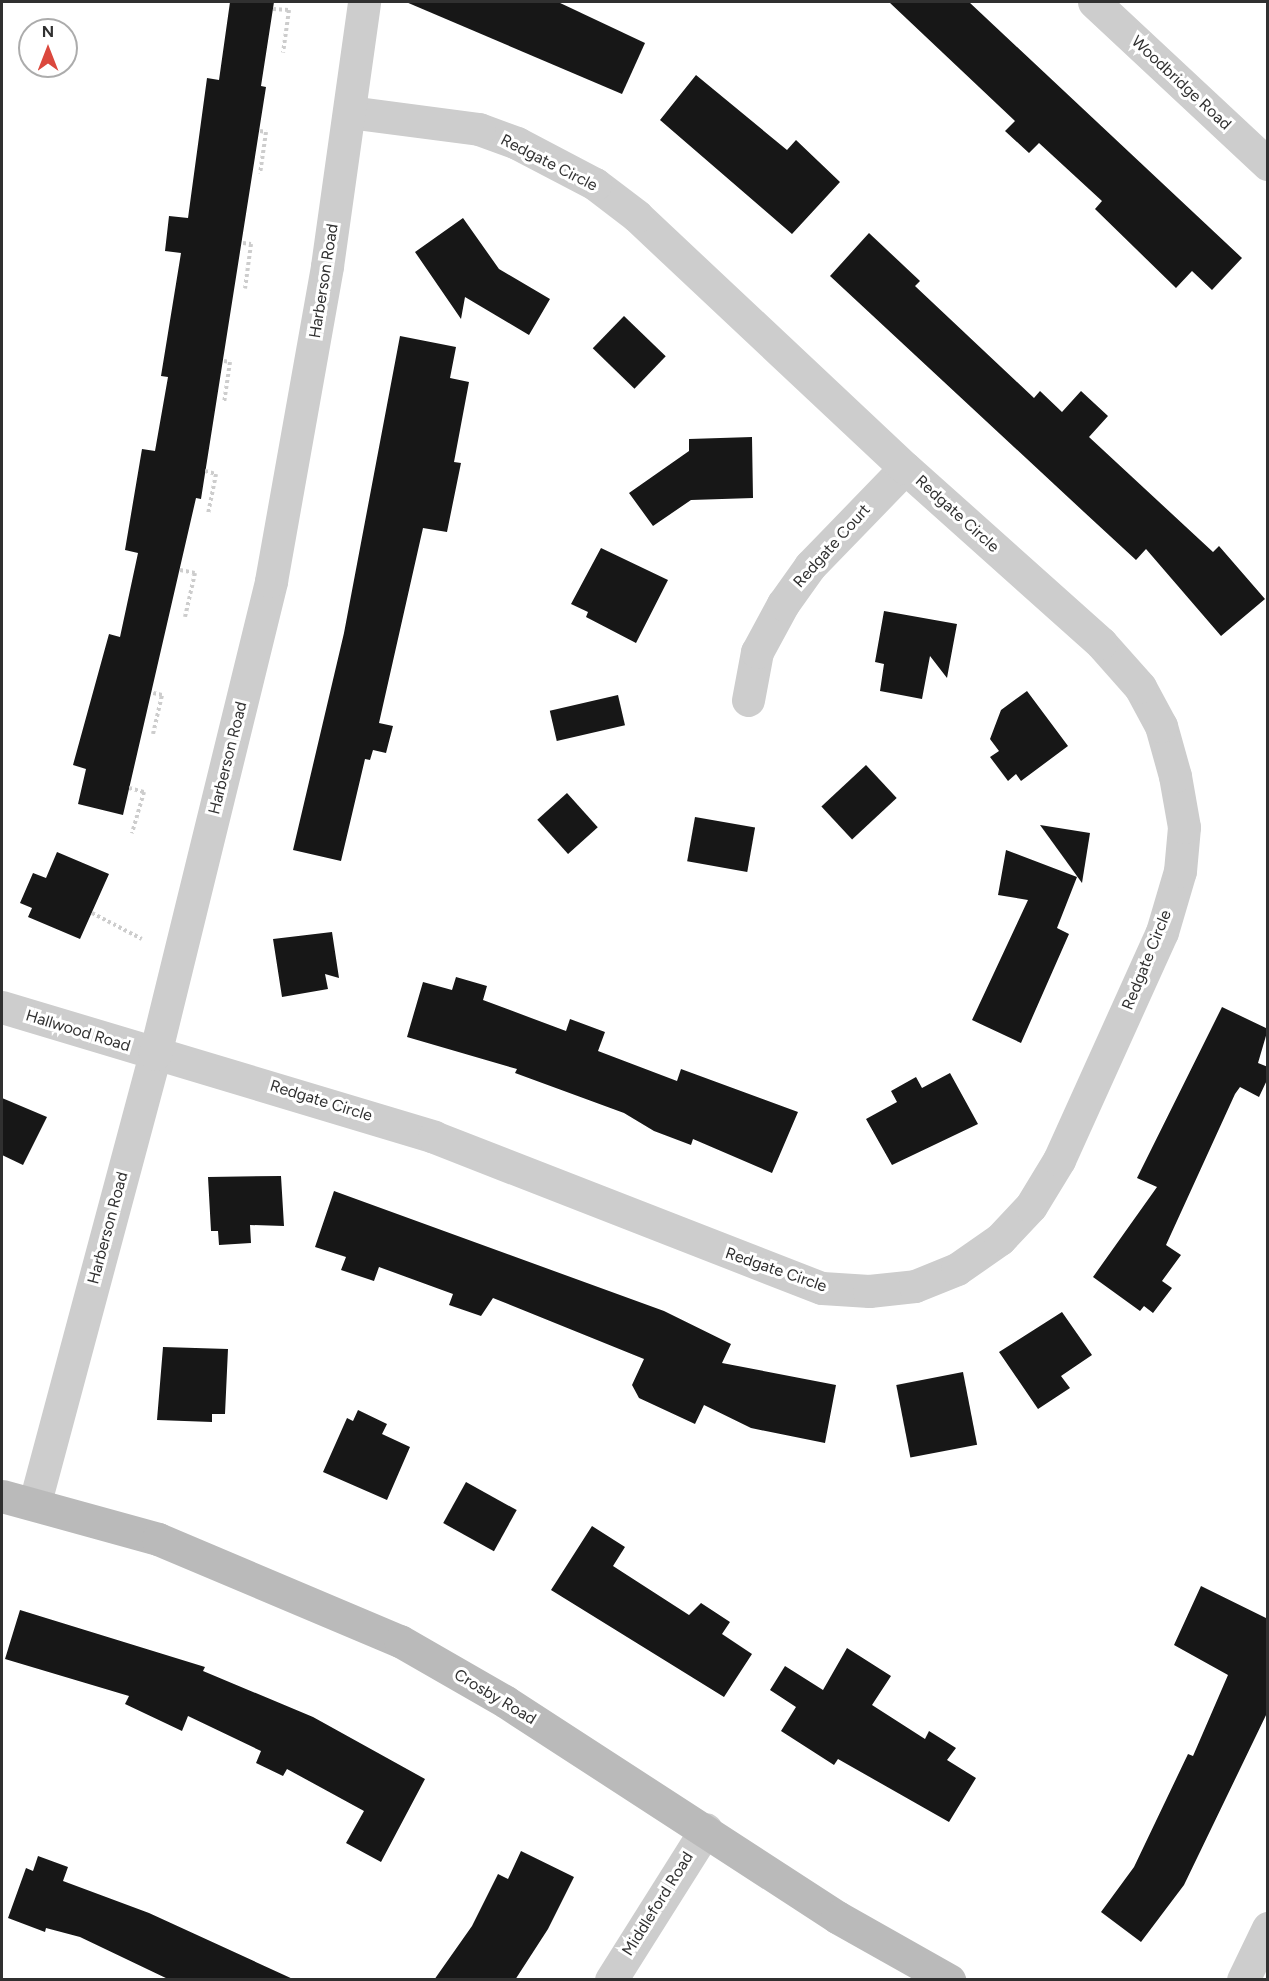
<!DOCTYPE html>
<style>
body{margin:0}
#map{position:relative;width:1269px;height:1981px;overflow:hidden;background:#fff;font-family:Figtree,sans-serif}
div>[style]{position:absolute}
.building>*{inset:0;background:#171717;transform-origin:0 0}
.path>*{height:4px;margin-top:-2px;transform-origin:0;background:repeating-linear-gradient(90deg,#cdcdcd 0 3px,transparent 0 6px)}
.minor>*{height:33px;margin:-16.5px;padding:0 16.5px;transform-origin:16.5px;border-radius:16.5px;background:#cdcdcd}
.secondary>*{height:33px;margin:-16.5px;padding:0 16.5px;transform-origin:16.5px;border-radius:16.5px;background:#bababa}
span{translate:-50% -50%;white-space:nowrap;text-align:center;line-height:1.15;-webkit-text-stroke:6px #fff;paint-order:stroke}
.street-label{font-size:16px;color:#303030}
.frame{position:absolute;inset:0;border:3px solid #303030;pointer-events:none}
.north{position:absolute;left:18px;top:18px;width:60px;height:60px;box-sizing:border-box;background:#fff;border:2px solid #acacac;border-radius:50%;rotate:0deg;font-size:16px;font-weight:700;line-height:24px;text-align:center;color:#303030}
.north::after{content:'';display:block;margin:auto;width:21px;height:27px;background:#db483d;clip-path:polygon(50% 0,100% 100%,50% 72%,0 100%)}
</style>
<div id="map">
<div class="building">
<i style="clip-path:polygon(230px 2px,274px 2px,261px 86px,266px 87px,201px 499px,196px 498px,123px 815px,78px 804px,86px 769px,73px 765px,109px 634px,120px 637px,138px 553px,125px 550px,142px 449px,155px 451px,168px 377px,161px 376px,181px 253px,165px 251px,169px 216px,188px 218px,207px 78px,219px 80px)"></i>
<i style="clip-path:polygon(406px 2px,558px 2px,645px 43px,622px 94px)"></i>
<i style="clip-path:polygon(889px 2px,969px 2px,1242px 258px,1212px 290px,1192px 271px,1176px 288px,1095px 209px,1102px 201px,1039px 143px,1029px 153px,1005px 131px,1015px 121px)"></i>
<i style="clip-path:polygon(696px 75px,787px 150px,796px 140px,840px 182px,792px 234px,660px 120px)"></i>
<i style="clip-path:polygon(463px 218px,499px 269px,550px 299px,529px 335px,465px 297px,461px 319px,415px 252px)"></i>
<i style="clip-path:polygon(869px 233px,920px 281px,915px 286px,1034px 398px,1040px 391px,1062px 412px,1081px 391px,1108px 416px,1089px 437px,1213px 552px,1219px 546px,1265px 599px,1221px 636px,1146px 549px,1136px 560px,1084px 512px,830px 276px)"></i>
<i style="left:624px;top:316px;width:58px;height:45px;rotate:44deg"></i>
<i style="clip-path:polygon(400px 336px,456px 347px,450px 378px,469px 382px,454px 462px,461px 463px,447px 532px,423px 528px,379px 723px,393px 726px,386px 753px,373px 750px,370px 760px,365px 759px,341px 861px,293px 850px,344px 633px)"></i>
<i style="clip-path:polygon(752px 437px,753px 498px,691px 500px,653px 526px,629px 493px,689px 451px,689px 439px)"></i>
<i style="clip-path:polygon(601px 548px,668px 580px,636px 643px,586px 617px,588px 612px,571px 604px)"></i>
<i style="clip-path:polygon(884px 611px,957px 624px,947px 678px,930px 656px,922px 699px,880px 691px,884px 664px,875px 662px)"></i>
<i style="clip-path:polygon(1027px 691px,1068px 746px,1021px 781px,1016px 774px,1008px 781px,990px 757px,999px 751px,990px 739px,1001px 710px)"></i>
<i style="left:618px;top:695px;width:31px;height:70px;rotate:77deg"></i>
<i style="left:866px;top:765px;width:45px;height:61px;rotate:47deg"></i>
<i style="left:567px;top:793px;width:46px;height:40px;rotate:48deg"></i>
<i style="left:695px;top:817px;width:61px;height:45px;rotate:10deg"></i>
<i style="clip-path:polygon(1040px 825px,1090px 833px,1082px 883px)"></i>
<i style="clip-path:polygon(1006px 850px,1077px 877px,1057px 928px,1069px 934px,1021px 1043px,972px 1020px,1028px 900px,998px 895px)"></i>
<i style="clip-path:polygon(57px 852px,109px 874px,80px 939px,28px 917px,32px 908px,20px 903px,33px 873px,46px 878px)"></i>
<i style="clip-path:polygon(332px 932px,339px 978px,325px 974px,328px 989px,282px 997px,273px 939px)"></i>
<i style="clip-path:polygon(456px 977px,487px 986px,483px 1000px,566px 1031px,570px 1019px,605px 1032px,598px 1051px,677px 1081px,681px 1069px,798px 1112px,772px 1173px,693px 1139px,691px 1145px,654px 1131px,624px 1113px,515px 1073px,517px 1069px,407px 1037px,423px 982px,452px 990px)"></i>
<i style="clip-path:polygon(1222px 1007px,1268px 1029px,1258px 1063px,1268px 1067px,1268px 1078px,1259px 1097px,1240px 1087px,1235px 1094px,1166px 1245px,1181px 1255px,1162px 1281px,1172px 1288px,1153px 1313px,1144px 1306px,1140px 1311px,1093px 1277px,1157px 1187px,1137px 1178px)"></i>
<i style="clip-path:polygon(950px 1073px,978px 1124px,892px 1165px,866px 1119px,897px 1102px,891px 1091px,916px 1077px,922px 1088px)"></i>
<i style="clip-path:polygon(2px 1098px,47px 1117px,23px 1165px,2px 1155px)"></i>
<i style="clip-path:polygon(281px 1176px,284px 1226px,250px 1225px,251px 1243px,219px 1245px,218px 1231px,211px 1231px,208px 1177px)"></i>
<i style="clip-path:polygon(334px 1191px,664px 1311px,731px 1344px,722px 1363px,836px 1385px,825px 1443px,751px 1428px,704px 1405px,695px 1424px,639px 1398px,632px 1385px,644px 1359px,493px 1298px,481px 1316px,449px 1305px,453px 1294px,379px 1267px,374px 1281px,341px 1270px,346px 1257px,315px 1247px)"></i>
<i style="clip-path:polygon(1062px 1312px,1092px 1355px,1061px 1376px,1070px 1388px,1038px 1409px,999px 1352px)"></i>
<i style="clip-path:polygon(163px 1347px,228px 1349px,225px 1414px,212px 1414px,212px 1422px,157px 1420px)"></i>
<i style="left:963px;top:1372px;width:74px;height:68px;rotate:79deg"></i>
<i style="clip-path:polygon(358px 1410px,387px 1424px,382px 1434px,410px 1447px,387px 1500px,323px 1472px,347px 1418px,353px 1421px)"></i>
<i style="left:466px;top:1482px;width:58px;height:47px;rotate:29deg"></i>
<i style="clip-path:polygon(592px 1526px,625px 1547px,613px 1566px,689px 1615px,701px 1603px,730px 1622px,722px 1634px,752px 1654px,724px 1697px,551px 1590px)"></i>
<i style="clip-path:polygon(1201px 1586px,1268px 1619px,1268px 1711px,1184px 1885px,1141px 1942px,1101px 1912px,1134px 1867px,1188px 1754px,1193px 1756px,1228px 1675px,1174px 1645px)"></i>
<i style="clip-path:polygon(20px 1610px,205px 1667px,203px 1671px,313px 1717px,425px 1779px,381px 1862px,346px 1843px,364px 1811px,287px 1769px,283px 1776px,256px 1763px,261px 1751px,188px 1716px,182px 1731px,125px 1704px,129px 1696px,5px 1659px)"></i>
<i style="clip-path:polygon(847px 1648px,891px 1676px,872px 1705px,925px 1739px,929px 1731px,956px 1748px,947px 1760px,976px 1778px,949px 1822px,838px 1759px,834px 1765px,781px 1731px,796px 1707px,770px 1690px,785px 1666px,823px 1690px)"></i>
<i style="clip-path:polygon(521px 1851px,574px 1877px,548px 1929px,515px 1980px,434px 1980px,472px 1926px,498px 1874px,508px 1879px)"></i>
<i style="clip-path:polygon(38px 1856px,68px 1867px,63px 1881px,149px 1913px,295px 1980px,170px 1980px,80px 1937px,46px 1928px,45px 1932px,8px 1918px,26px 1868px,33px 1871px)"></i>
</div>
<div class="path">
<i style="left:273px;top:9px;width:16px;rotate:4deg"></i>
<i style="left:289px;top:10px;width:43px;rotate:97.9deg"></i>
<i style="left:260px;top:131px;width:6px;rotate:9deg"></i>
<i style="left:266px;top:132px;width:42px;rotate:98.1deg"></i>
<i style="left:243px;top:243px;width:8px;rotate:7deg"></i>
<i style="left:251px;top:244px;width:45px;rotate:97.6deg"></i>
<i style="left:224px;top:361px;width:6px;rotate:9deg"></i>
<i style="left:230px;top:362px;width:41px;rotate:98.3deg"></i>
<i style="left:205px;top:471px;width:11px;rotate:15deg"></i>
<i style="left:216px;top:474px;width:41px;rotate:101.3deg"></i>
<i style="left:180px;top:570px;width:15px;rotate:11deg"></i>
<i style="left:195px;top:573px;width:45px;rotate:102.8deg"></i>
<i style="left:153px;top:734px;width:40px;rotate:-77deg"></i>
<i style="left:162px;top:695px;width:9px;rotate:-167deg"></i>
<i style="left:129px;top:788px;width:16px;rotate:15deg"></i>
<i style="left:144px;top:792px;width:43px;rotate:106.3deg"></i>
<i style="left:92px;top:913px;width:56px;rotate:27.5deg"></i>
</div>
<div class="minor">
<i style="left:1094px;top:2px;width:238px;rotate:43deg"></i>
<i style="left:748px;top:700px;width:49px;rotate:-79.4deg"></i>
<i style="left:757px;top:652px;width:55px;rotate:-61.6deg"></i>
<i style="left:783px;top:604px;width:47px;rotate:-54.6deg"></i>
<i style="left:810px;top:566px;width:136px;rotate:-45.9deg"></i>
<i style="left:2px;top:1007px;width:451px;rotate:16.7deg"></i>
<i style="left:434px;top:1137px;width:416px;rotate:21.3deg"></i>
<i style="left:822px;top:1288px;width:47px;rotate:3.7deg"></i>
<i style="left:869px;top:1291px;width:46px;rotate:-6.2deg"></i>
<i style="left:915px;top:1286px;width:45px;rotate:-22deg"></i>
<i style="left:957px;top:1269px;width:52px;rotate:-34.9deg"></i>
<i style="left:1000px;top:1239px;width:45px;rotate:-46.8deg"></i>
<i style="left:1031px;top:1206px;width:54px;rotate:-58.7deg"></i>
<i style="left:1059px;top:1160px;width:250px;rotate:-65.7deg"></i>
<i style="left:1162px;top:932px;width:64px;rotate:-73.6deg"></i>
<i style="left:1180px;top:871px;width:44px;rotate:-84.8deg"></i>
<i style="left:1184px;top:827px;width:52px;rotate:-100deg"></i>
<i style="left:1175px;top:776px;width:52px;rotate:-105.6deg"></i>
<i style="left:1161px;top:726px;width:44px;rotate:-118.3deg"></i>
<i style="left:1140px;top:687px;width:59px;rotate:-131.6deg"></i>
<i style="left:1101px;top:643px;width:263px;rotate:-138.2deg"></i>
<i style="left:905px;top:468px;width:368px;rotate:-136.8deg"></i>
<i style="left:637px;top:216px;width:53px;rotate:-142.7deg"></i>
<i style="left:595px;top:184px;width:88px;rotate:-152.3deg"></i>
<i style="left:517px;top:143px;width:40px;rotate:-159.8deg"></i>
<i style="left:479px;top:129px;width:130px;rotate:-172.5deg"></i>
<i style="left:35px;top:1502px;width:464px;rotate:-75deg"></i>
<i style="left:155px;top:1054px;width:487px;rotate:-76.2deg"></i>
<i style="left:271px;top:581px;width:320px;rotate:-79.9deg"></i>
<i style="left:327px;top:266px;width:267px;rotate:-82deg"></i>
<i style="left:611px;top:1980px;width:178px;rotate:-57.8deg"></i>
<i style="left:1243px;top:1980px;width:58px;rotate:-64.3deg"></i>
</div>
<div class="secondary">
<i style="left:2px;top:1496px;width:162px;rotate:15.4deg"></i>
<i style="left:158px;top:1539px;width:263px;rotate:22.9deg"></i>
<i style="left:400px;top:1641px;width:122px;rotate:29.9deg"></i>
<i style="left:506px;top:1702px;width:395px;rotate:33deg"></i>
<i style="left:837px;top:1917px;width:129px;rotate:29.4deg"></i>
</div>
<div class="street-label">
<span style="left:1181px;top:83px;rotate:43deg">Woodbridge Road</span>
<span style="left:549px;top:163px;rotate:27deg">Redgate Circle</span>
<span style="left:324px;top:281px;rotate:-81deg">Harberson Road</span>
<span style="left:957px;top:514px;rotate:42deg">Redgate Circle</span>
<span style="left:832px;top:546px;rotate:-48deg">Redgate Court</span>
<span style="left:228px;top:758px;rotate:-76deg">Harberson Road</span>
<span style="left:1147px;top:960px;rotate:-68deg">Redgate Circle</span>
<span style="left:78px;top:1031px;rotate:17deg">Hallwood Road</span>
<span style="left:321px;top:1101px;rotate:17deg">Redgate Circle</span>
<span style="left:108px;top:1228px;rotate:-75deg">Harberson Road</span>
<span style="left:776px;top:1270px;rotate:19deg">Redgate Circle</span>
<span style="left:495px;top:1697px;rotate:31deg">Crosby Road</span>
<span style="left:658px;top:1904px;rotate:-58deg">Middleford Road</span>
</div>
<div class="frame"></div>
<div class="north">N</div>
</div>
